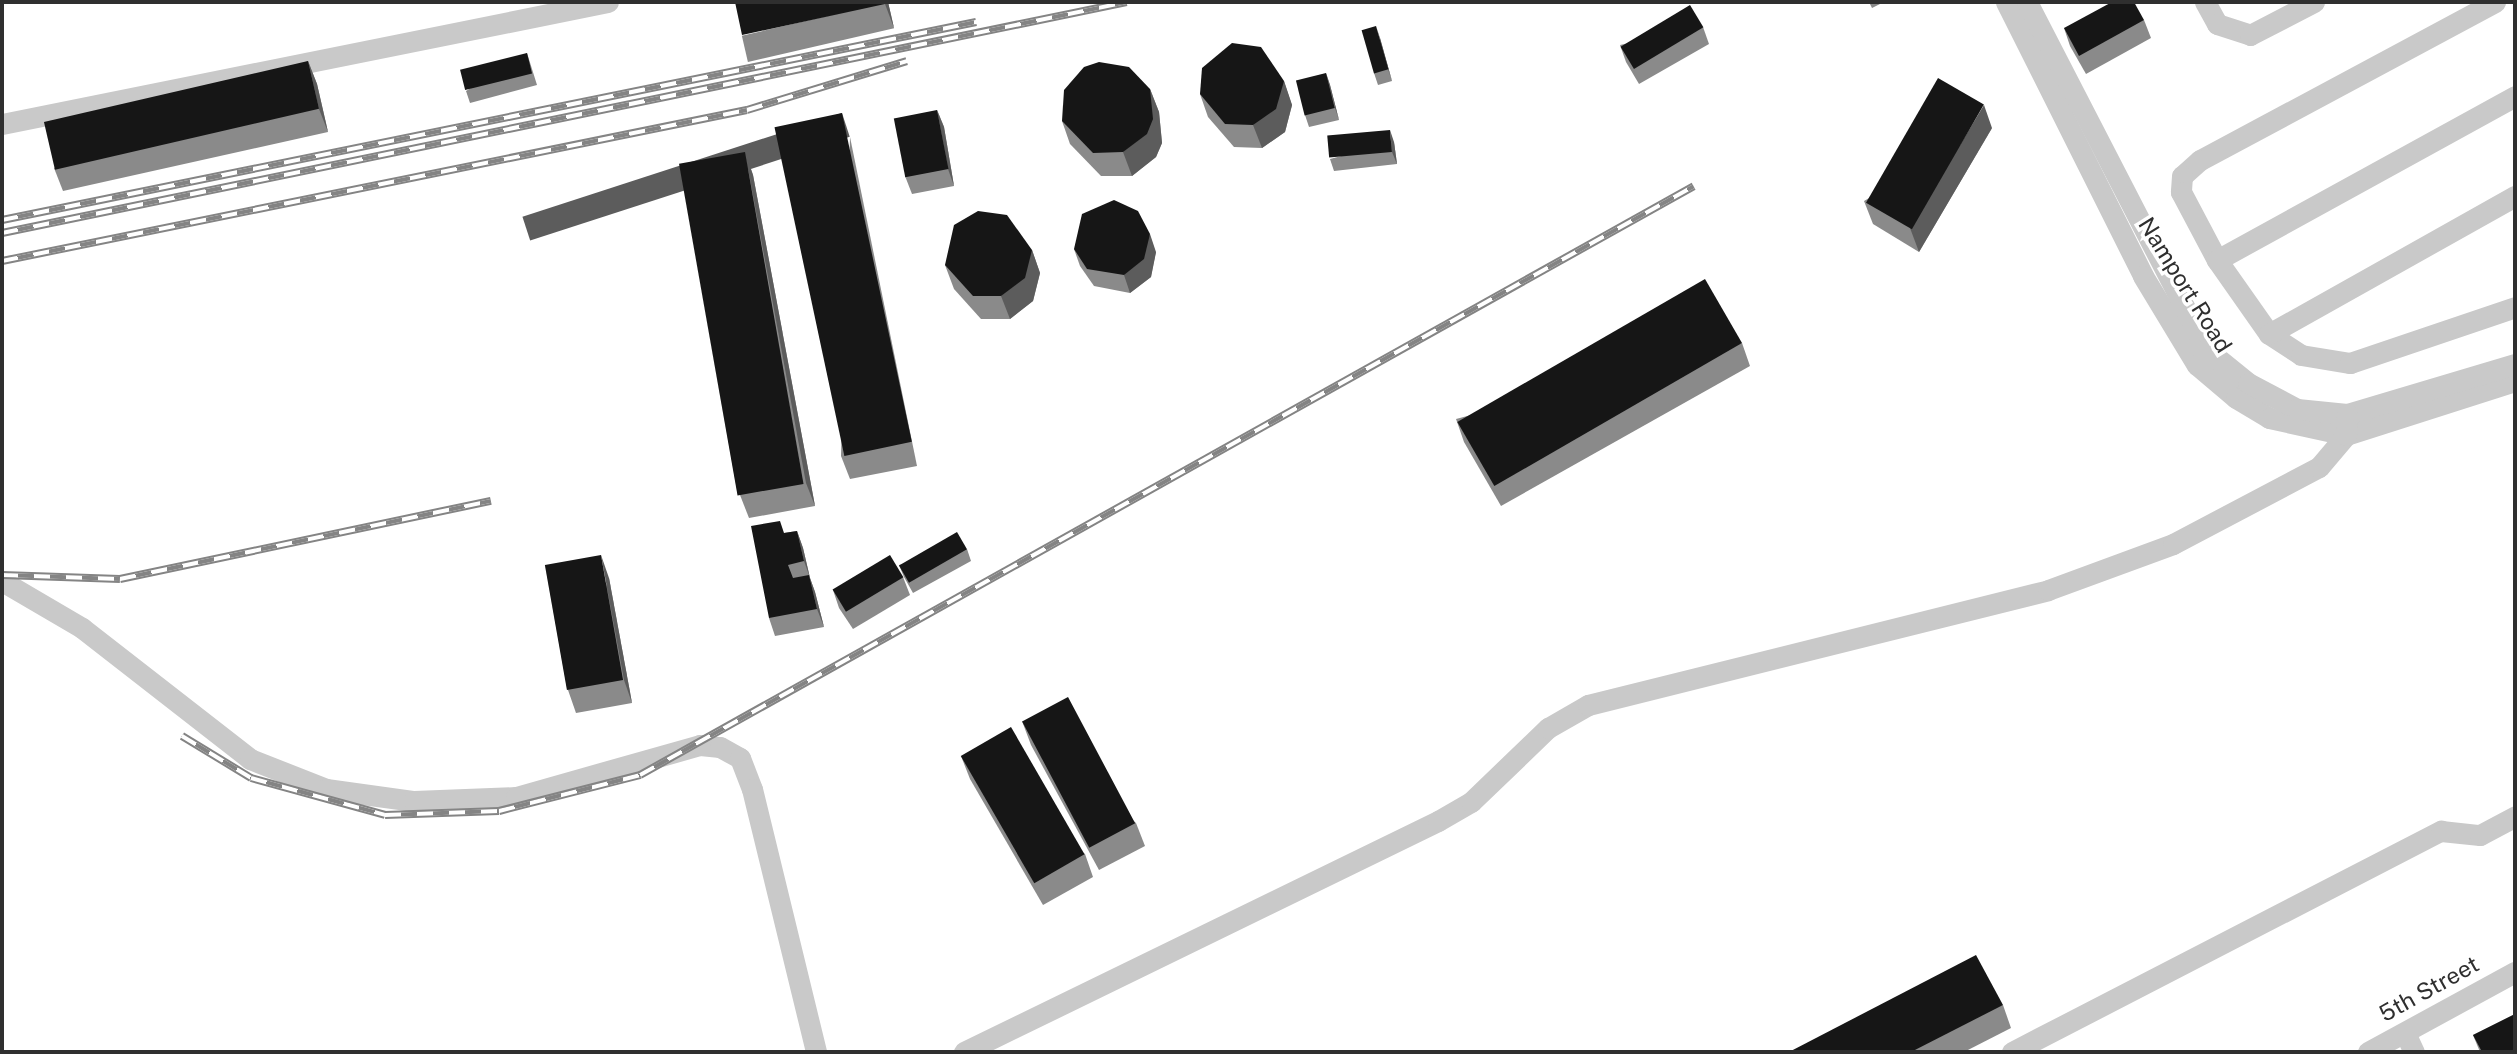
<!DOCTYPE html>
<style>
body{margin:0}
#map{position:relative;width:2517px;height:1054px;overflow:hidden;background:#fff;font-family:"Public Sans",sans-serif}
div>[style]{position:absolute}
.minor>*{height:21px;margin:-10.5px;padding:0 10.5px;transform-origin:10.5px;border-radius:10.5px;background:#c9c9c9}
.rail>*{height:8px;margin-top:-4px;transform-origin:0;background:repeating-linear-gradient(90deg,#fff 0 16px,#848484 0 32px);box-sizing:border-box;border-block:2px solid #848484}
.wall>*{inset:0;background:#8a8a8a;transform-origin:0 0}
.shaded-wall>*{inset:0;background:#5c5c5c;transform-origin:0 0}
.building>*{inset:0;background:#161616;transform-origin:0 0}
span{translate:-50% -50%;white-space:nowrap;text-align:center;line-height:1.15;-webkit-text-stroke:7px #fff;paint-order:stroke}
.street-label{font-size:23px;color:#2f2f2f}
.frame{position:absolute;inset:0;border:4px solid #2f2f2f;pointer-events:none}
</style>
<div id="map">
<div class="minor">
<i style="left:2006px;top:2px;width:306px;rotate:63.4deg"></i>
<i style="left:2143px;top:276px;width:104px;rotate:58.8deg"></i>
<i style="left:2197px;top:365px;width:51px;rotate:40.2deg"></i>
<i style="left:2236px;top:398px;width:39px;rotate:31deg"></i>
<i style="left:2269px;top:418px;width:79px;rotate:12.4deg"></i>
<i style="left:2346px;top:435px;width:177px;rotate:-17.7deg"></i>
<i style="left:2027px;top:2px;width:390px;rotate:62.7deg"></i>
<i style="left:2206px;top:349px;width:54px;rotate:39deg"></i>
<i style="left:2248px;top:383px;width:55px;rotate:28deg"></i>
<i style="left:2297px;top:409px;width:50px;rotate:5.7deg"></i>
<i style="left:2347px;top:414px;width:175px;rotate:-16.6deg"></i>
<i style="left:2205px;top:2px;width:25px;rotate:61deg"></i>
<i style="left:2217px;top:24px;width:35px;rotate:18deg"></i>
<i style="left:2250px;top:35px;width:72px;rotate:-27.3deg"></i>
<i style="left:2495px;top:2px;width:335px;rotate:151.8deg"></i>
<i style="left:2200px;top:160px;width:24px;rotate:138deg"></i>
<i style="left:2182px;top:176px;width:16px;rotate:94deg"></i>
<i style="left:2181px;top:192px;width:77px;rotate:62.1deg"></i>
<i style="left:2217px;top:260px;width:90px;rotate:54.9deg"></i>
<i style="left:2269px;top:334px;width:38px;rotate:33deg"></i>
<i style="left:2301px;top:355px;width:50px;rotate:9.3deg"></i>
<i style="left:2350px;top:363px;width:174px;rotate:-18.7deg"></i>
<i style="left:2px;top:124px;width:618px;rotate:-11.38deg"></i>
<i style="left:2217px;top:260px;width:340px;rotate:-28.8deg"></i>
<i style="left:2269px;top:334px;width:282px;rotate:-29.3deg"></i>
<i style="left:2px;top:581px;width:93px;rotate:30.4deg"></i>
<i style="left:82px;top:628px;width:213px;rotate:37.9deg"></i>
<i style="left:250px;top:759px;width:82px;rotate:21.5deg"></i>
<i style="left:326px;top:789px;width:89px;rotate:7.8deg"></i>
<i style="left:414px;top:801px;width:102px;rotate:-2.2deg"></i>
<i style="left:516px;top:797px;width:191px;rotate:-15.8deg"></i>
<i style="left:700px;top:745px;width:20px;rotate:6deg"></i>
<i style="left:720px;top:747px;width:23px;rotate:29deg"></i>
<i style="left:740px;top:758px;width:33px;rotate:69deg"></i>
<i style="left:752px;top:789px;width:271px;rotate:76.3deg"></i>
<i style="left:2405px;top:1033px;width:21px;rotate:65deg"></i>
<i style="left:964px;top:1052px;width:527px;rotate:-25.98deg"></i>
<i style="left:1438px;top:821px;width:38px;rotate:-30deg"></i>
<i style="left:1471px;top:802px;width:107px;rotate:-43.9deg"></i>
<i style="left:1548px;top:728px;width:46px;rotate:-29.9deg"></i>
<i style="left:1588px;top:705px;width:474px;rotate:-14deg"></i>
<i style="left:2048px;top:590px;width:133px;rotate:-20.2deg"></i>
<i style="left:2173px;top:544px;width:165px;rotate:-27.8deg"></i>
<i style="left:2319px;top:467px;width:42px;rotate:-49.8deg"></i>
<i style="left:2346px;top:435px;width:21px;rotate:-87deg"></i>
<i style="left:2012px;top:1052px;width:483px;rotate:-27.3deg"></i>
<i style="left:2441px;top:831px;width:39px;rotate:6deg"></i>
<i style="left:2480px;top:835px;width:40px;rotate:-28deg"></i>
<i style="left:2368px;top:1052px;width:167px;rotate:-28.6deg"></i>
</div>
<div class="rail">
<i style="left:2px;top:220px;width:994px;rotate:-11.49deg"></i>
<i style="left:2px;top:233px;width:1148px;rotate:-11.6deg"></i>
<i style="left:2px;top:261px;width:760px;rotate:-11.46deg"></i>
<i style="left:747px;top:110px;width:167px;rotate:-17deg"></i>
<i style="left:2px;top:575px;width:118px;rotate:1.9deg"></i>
<i style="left:120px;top:579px;width:379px;rotate:-11.9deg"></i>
<i style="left:182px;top:736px;width:81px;rotate:31.3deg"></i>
<i style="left:251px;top:778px;width:139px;rotate:15.4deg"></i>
<i style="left:385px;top:815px;width:114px;rotate:-2deg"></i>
<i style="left:499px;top:811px;width:146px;rotate:-14.3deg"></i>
<i style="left:640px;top:775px;width:1207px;rotate:-29.2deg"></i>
</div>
<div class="wall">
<i style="left:888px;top:2px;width:27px;height:150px;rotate:77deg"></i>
<i style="clip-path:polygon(1869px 2px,1884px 2px,1872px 8px)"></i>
<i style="clip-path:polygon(2144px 20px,2151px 38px,2086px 74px,2070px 46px,2064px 28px)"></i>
<i style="clip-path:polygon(1703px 27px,1709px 44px,1639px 84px,1626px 62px,1620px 45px)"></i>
<i style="clip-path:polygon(1380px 38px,1392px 81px,1378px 85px,1374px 73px)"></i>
<i style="clip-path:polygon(527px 53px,537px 85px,470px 103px,466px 91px)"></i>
<i style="clip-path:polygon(308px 61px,317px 84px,328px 132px,63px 191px,54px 168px)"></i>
<i style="clip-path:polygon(1326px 73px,1330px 85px,1339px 120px,1309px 127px,1305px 115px)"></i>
<i style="clip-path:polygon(1284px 81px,1292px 105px,1285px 132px,1262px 148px,1234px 147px,1208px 117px,1200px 94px)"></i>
<i style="clip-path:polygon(1150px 89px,1159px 112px,1162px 143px,1156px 157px,1132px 176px,1101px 176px,1070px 144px,1062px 121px)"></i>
<i style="clip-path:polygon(937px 110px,944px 127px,954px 186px,912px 194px,905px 176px)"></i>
<i style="clip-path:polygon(1992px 128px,1919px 252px,1873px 224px,1864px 201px)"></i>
<i style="clip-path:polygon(850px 137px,917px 466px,850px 479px,841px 456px)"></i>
<i style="clip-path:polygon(1394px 142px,1397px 164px,1334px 171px,1330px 159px)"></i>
<i style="clip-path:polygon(745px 152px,753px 175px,815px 506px,749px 518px,740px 495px)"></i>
<i style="clip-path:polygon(1074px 249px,1156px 252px,1151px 277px,1130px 293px,1094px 286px,1080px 266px)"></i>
<i style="clip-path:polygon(1032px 250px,1040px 273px,1033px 301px,1010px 319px,981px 319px,954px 289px,945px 265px)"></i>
<i style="clip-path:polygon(1742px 343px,1750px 366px,1501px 506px,1464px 442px,1456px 419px)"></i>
<i style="clip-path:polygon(797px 531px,803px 548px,810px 578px,815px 592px,824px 627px,775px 636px,769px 618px,784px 533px)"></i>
<i style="clip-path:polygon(967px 549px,971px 561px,913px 593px,904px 577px,899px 565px)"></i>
<i style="clip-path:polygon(903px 577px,910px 595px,853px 629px,839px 608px,833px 590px)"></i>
<i style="clip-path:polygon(609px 578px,632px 703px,576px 713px,568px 690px)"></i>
<i style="clip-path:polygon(1022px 721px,1136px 823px,1145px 846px,1099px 870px,1031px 745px)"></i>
<i style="clip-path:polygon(961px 756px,1085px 854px,1093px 877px,1043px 905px,970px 779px)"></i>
<i style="clip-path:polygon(2003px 1005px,2011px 1028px,1964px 1052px,1789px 1052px)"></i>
<i style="clip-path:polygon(2515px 1014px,2515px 1052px,2480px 1052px,2473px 1035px)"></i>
</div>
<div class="shaded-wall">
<i style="clip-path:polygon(885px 2px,888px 2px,894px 28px,885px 4px)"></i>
<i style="clip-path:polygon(1376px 26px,1380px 38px,1392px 81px,1388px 69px)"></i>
<i style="clip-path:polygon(308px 61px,317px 84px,328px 132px,319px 109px)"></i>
<i style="clip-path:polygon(1326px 73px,1330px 85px,1339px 120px,1335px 108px)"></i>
<i style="clip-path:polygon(1284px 81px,1292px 105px,1285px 132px,1262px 148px,1253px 125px)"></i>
<i style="clip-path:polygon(1150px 89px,1159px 112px,1162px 143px,1156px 157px,1132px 176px,1123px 152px)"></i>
<i style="clip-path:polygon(1984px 105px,1992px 128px,1919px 252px,1910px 228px)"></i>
<i style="clip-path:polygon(937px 110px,944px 127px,954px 186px,948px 169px)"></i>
<i style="left:842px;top:113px;width:25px;height:336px;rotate:72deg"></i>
<i style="clip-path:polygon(1390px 130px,1394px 142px,1397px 164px,1392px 152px)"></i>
<i style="clip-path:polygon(745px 152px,753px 175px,815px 506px,806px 483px)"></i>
<i style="clip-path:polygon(1150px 234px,1156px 252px,1151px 277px,1130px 293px,1124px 275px)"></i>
<i style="clip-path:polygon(1032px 250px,1040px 273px,1033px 301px,1010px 319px,1001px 296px)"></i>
<i style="clip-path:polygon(797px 531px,803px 548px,810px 578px,815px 592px,824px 627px,817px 609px,809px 575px,804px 561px)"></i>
<i style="clip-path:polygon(601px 555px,609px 578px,632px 703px,624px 680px)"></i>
</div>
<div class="building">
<i style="clip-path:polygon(735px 2px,885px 2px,885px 4px,742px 35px)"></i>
<i style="clip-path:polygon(2112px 2px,2134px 2px,2144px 20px,2079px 56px,2064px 28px)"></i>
<i style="left:1690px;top:5px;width:26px;height:81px;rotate:59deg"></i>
<i style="left:1376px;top:26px;width:45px;height:15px;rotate:74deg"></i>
<i style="clip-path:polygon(1232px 43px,1261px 47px,1284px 81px,1276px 109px,1253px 125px,1225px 124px,1200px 94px,1202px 68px)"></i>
<i style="left:527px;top:53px;width:21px;height:69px;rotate:76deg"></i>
<i style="left:308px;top:61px;width:49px;height:271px;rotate:77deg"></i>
<i style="clip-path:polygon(1099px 62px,1129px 67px,1150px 89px,1153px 119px,1147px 134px,1123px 152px,1093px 153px,1062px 121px,1064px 90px,1084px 67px)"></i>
<i style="left:1326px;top:73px;width:36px;height:31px;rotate:76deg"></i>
<i style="left:1938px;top:78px;width:53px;height:144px;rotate:30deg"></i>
<i style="left:937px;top:110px;width:60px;height:44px;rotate:79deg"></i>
<i style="left:842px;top:113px;width:336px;height:69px;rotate:78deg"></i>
<i style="left:1390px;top:130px;width:22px;height:63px;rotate:85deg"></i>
<i style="left:745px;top:152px;width:337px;height:67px;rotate:80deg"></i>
<i style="clip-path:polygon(1114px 200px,1138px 211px,1150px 234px,1144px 259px,1124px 275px,1087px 269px,1074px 249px,1082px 214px)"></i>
<i style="clip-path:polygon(978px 211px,1007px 215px,1032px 250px,1025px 278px,1001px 296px,973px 296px,945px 265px,954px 225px)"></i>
<i style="left:1705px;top:279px;width:74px;height:286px;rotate:60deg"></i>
<i style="clip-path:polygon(780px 521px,784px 533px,797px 531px,804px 561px,788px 565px,793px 578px,809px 575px,817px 609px,769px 618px,751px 526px)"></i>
<i style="left:957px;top:532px;width:20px;height:67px;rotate:60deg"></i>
<i style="left:601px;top:555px;width:127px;height:57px;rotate:80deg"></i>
<i style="left:890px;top:555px;width:26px;height:67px;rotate:59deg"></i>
<i style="left:1068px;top:697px;width:143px;height:52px;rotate:62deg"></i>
<i style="left:1011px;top:727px;width:147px;height:58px;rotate:60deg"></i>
<i style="clip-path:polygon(1976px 955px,2003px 1005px,1911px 1052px,1789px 1052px)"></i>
<i style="clip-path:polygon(2515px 1014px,2515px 1049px,2508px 1052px,2482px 1052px,2473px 1035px)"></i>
</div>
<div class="street-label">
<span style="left:2185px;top:285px;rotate:58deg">Namport Road</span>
<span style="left:2429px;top:989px;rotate:-29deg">5th Street</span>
</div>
<div class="frame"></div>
</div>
